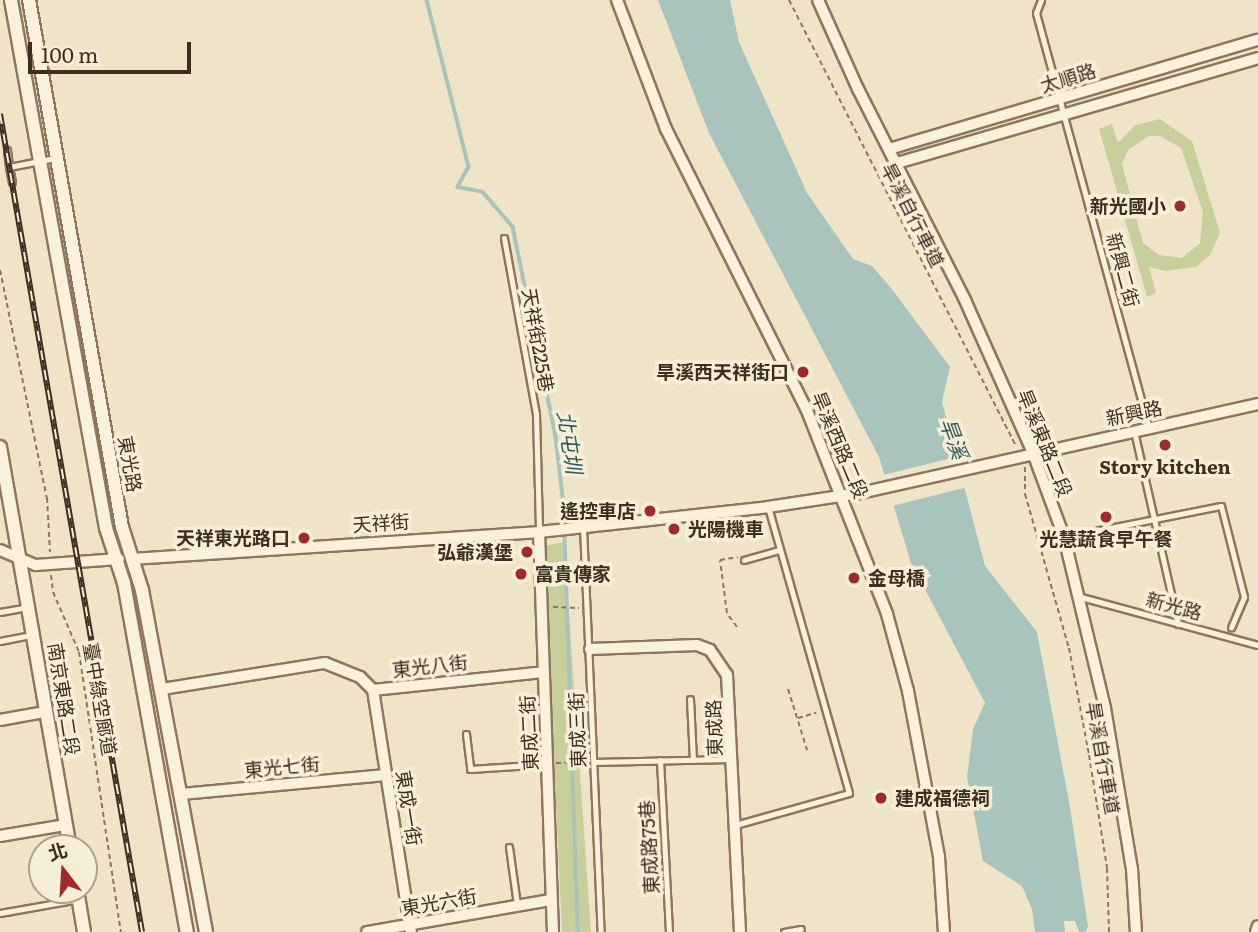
<!DOCTYPE html>
<meta charset="utf-8">
<style>
body{margin:0}
#map{position:relative;width:1258px;height:932px;overflow:hidden;background:#f0e4c8;font-family:Literata,"Noto Sans TC",serif}
div>[style]{position:absolute}
.green>*{inset:0;background:#c9cf9b}
.water>*{inset:0;background:#a9c4bc}
.pier>*{inset:0;background:#f0e4c8;transform-origin:0 0}
.stream>*{height:3.5px;margin:-1.75px;padding:0 1.75px;transform-origin:1.75px;border-radius:1.75px;background:#a9c4bc}
.path>*{height:2px;margin-top:-1px;transform-origin:0;background:repeating-linear-gradient(90deg,#8d765c 0 5px,transparent 0 8.5px)}
.roads{filter:drop-shadow(2px 0 #8d765c) drop-shadow(-2px 0 #8d765c) drop-shadow(0 2px #8d765c) drop-shadow(0 -2px #8d765c)}
.service>*{height:5px;margin:-2.5px;padding:0 2.5px;transform-origin:2.5px;border-radius:2.5px;background:#faf1dc}
.minor>*{height:10px;margin:-5px;padding:0 5px;transform-origin:5px;border-radius:5px;background:#faf1dc}
.tertiary>*{height:12px;margin:-6px;padding:0 6px;transform-origin:6px;border-radius:6px;background:#faf1dc}
.rail>*{height:6px;margin-top:-3px;transform-origin:0;background:repeating-linear-gradient(90deg,#f7eed8 0 10px,#3d2e20 0 20px);box-sizing:border-box;border-block:2px solid #3d2e20}
.dots>*{width:19px;height:19px;translate:-50% -50%;box-sizing:border-box;border:4px solid #f7eed8;border-radius:50%}
span{translate:-50% -50%;white-space:nowrap;text-align:center;line-height:1.15;-webkit-text-stroke:7px #f7eed8;paint-order:stroke}
.street-label{font-size:19px;color:#3d2e20}
.poi-label{font-size:19px;color:#3d2e20;font-weight:700}
.right{translate:-100% -50%;text-align:right}
.left{translate:0 -50%;text-align:left}
.water-label{font-size:21px;color:#2f5d5a;font-style:italic}
.north{position:absolute;left:28px;top:834px;width:70px;height:70px;box-sizing:border-box;background:#f7eed8;border:2px solid #ada18e;border-radius:50%;rotate:343deg;font-size:19px;font-weight:700;line-height:28px;text-align:center;color:#3d2e20}
.north::after{content:'';display:block;margin:auto;width:24px;height:32px;background:#9e2a2b;clip-path:polygon(50% 0,100% 100%,50% 72%,0 100%)}
.scale{position:absolute;left:28px;top:42px;width:163px;height:32px;box-sizing:border-box;border:4px solid #3d2e20;border-top:0;padding-left:9px;font-size:21px;line-height:24px;white-space:nowrap;color:#3d2e20;-webkit-text-stroke:5px #f7eed8;paint-order:stroke}
</style>
<div id="map">
<div class="green">
<i style="clip-path:polygon(evenodd,1160px 119px,1192px 141px,1220px 233px,1210px 255px,1196px 267px,1165px 271px,1149px 267px,1156px 293px,1147px 297px,1099px 129px,1112px 124px,1118px 143px,1135px 125px,1160px 119px,1149px 136px,1160px 136px,1181px 148px,1203px 212px,1200px 243px,1182px 258px,1159px 255px,1143px 243px,1122px 164px,1128px 150px,1149px 136px)"></i>
<i style="clip-path:polygon(564px 542px,591px 932px,562px 932px,544px 546px)"></i>
</div>
<div class="water">
<i style="clip-path:polygon(658px 0,730px 0,739px 42px,807px 193px,853px 259px,872px 266px,891px 288px,950px 367px,942px 402px,985px 566px,1037px 632px,1070px 807px,1088px 927px,1085px 932px,1079px 932px,1075px 921px,1064px 921px,1065px 932px,1035px 932px,1032px 909px,1022px 886px,983px 861px,967px 777px,973px 729px,985px 703px,911px 563px,879px 457px,709px 133px)"></i>
</div>
<div class="pier">
<i style="left:960px;top:456px;width:32px;height:82px;rotate:76deg"></i>
</div>
<div class="stream">
<i style="left:427px;top:0;width:172px;rotate:75.9deg"></i>
<i style="left:469px;top:167px;width:23px;rotate:119deg"></i>
<i style="left:458px;top:187px;width:25px;rotate:11deg"></i>
<i style="left:483px;top:192px;width:46px;rotate:49.4deg"></i>
<i style="left:513px;top:227px;width:214px;rotate:78.4deg"></i>
<i style="left:556px;top:437px;width:68px;rotate:83.3deg"></i>
<i style="left:564px;top:505px;width:427px;rotate:88.1deg"></i>
</div>
<div class="path">
<i style="left:789px;top:0;width:500px;rotate:63.03deg"></i>
<i style="left:0;top:270px;width:233px;rotate:78.4deg"></i>
<i style="left:47px;top:498px;width:54px;rotate:86.8deg"></i>
<i style="left:1025px;top:467px;width:27px;rotate:90deg"></i>
<i style="left:1025px;top:494px;width:160px;rotate:74.1deg"></i>
<i style="left:1069px;top:648px;width:109px;rotate:79.4deg"></i>
<i style="left:1089px;top:755px;width:114px;rotate:80.9deg"></i>
<i style="left:1107px;top:868px;width:64px;rotate:88.2deg"></i>
<i style="left:51px;top:575px;width:17px;rotate:83deg"></i>
<i style="left:53px;top:592px;width:65px;rotate:66.6deg"></i>
<i style="left:79px;top:652px;width:283px;rotate:81.5deg"></i>
<i style="left:553px;top:607px;width:26px;rotate:2deg"></i>
<i style="left:737px;top:627px;width:17px;rotate:-126deg"></i>
<i style="left:727px;top:613px;width:53px;rotate:-97.5deg"></i>
<i style="left:720px;top:560px;width:18px;rotate:-9deg"></i>
<i style="left:788px;top:689px;width:67px;rotate:72.6deg"></i>
<i style="left:798px;top:718px;width:19px;rotate:-16deg"></i>
<i style="left:556px;top:763px;width:30px;rotate:-2deg"></i>
</div>
<div class="roads">
<div class="service">
<i style="left:1041px;top:0;width:14px;rotate:111deg"></i>
<i style="left:1036px;top:13px;width:430px;rotate:74.8deg"></i>
<i style="left:7px;top:150px;width:17px;rotate:83deg"></i>
<i style="left:9px;top:167px;width:47px;rotate:-11.1deg"></i>
<i style="left:9px;top:167px;width:15px;rotate:79deg"></i>
<i style="left:504px;top:238px;width:179px;rotate:79.7deg"></i>
<i style="left:536px;top:414px;width:118px;rotate:88.5deg"></i>
<i style="left:1134px;top:431px;width:198px;rotate:77.2deg"></i>
<i style="left:583px;top:527px;width:405px;rotate:87.5deg"></i>
<i style="left:1064px;top:537px;width:160px;rotate:-11.2deg"></i>
<i style="left:1221px;top:506px;width:94px;rotate:75.8deg"></i>
<i style="left:1244px;top:597px;width:33px;rotate:113deg"></i>
<i style="left:744px;top:560px;width:37px;rotate:-16deg"></i>
<i style="left:1081px;top:597px;width:183px;rotate:15.2deg"></i>
<i style="left:0;top:612px;width:28px;rotate:-10deg"></i>
<i style="left:0;top:641px;width:32px;rotate:-11deg"></i>
<i style="left:690px;top:699px;width:61px;rotate:87.2deg"></i>
<i style="left:466px;top:734px;width:35px;rotate:83deg"></i>
<i style="left:470px;top:769px;width:77px;rotate:-3.7deg"></i>
<i style="left:660px;top:760px;width:172px;rotate:87deg"></i>
<i style="left:594px;top:762px;width:136px;rotate:-1.3deg"></i>
<i style="left:735px;top:825px;width:118px;rotate:-15.7deg"></i>
<i style="left:849px;top:793px;width:297px;rotate:-105.8deg"></i>
<i style="left:509px;top:847px;width:59px;rotate:82.1deg"></i>
<i style="left:0;top:913px;width:80px;rotate:-10deg"></i>
<i style="left:784px;top:932px;width:17px;rotate:-10deg"></i>
</div>
<div class="minor">
<i style="left:617px;top:0;width:138px;rotate:69.2deg"></i>
<i style="left:666px;top:129px;width:312px;rotate:63.4deg"></i>
<i style="left:806px;top:408px;width:221px;rotate:68.5deg"></i>
<i style="left:887px;top:614px;width:80px;rotate:74.7deg"></i>
<i style="left:908px;top:691px;width:169px;rotate:79.4deg"></i>
<i style="left:939px;top:857px;width:75px;rotate:86.2deg"></i>
<i style="left:818px;top:0;width:98px;rotate:65.8deg"></i>
<i style="left:858px;top:89px;width:237px;rotate:63.1deg"></i>
<i style="left:965px;top:300px;width:167px;rotate:66deg"></i>
<i style="left:1033px;top:453px;width:90px;rotate:69.7deg"></i>
<i style="left:1064px;top:537px;width:176px;rotate:76.5deg"></i>
<i style="left:1105px;top:708px;width:163px;rotate:80.5deg"></i>
<i style="left:1132px;top:869px;width:63px;rotate:86.4deg"></i>
<i style="left:889px;top:149px;width:385px;rotate:-16.5deg"></i>
<i style="left:897px;top:163px;width:376px;rotate:-16.2deg"></i>
<i style="left:539px;top:532px;width:400px;rotate:88deg"></i>
<i style="left:0;top:550px;width:39px;rotate:23deg"></i>
<i style="left:36px;top:565px;width:83px;rotate:-4.1deg"></i>
<i style="left:133px;top:559px;width:407px;rotate:-3.8deg"></i>
<i style="left:539px;top:532px;width:230px;rotate:-6.2deg"></i>
<i style="left:768px;top:507px;width:93px;rotate:-8.7deg"></i>
<i style="left:860px;top:493px;width:408px;rotate:-12.6deg"></i>
<i style="left:590px;top:649px;width:107px;rotate:-2.1deg"></i>
<i style="left:697px;top:645px;width:14px;rotate:21deg"></i>
<i style="left:710px;top:650px;width:30px;rotate:56deg"></i>
<i style="left:727px;top:675px;width:257px;rotate:87.1deg"></i>
<i style="left:162px;top:689px;width:165px;rotate:-9.1deg"></i>
<i style="left:325px;top:663px;width:38px;rotate:22deg"></i>
<i style="left:360px;top:677px;width:18px;rotate:45deg"></i>
<i style="left:373px;top:690px;width:171px;rotate:-6deg"></i>
<i style="left:373px;top:690px;width:245px;rotate:81.1deg"></i>
<i style="left:0;top:720px;width:46px;rotate:-10.1deg"></i>
<i style="left:181px;top:794px;width:206px;rotate:-5.3deg"></i>
<i style="left:0;top:836px;width:67px;rotate:-9.5deg"></i>
<i style="left:367px;top:932px;width:187px;rotate:-9.9deg"></i>
<i style="left:1256px;top:932px;width:6px;rotate:-72deg"></i>
</div>
<div class="tertiary">
<i style="left:11px;top:0;width:536px;rotate:79.8deg"></i>
<i style="left:106px;top:528px;width:58px;rotate:71.9deg"></i>
<i style="left:124px;top:583px;width:355px;rotate:79.8deg"></i>
<i style="left:29px;top:0;width:535px;rotate:79.99deg"></i>
<i style="left:122px;top:527px;width:66px;rotate:72.4deg"></i>
<i style="left:142px;top:590px;width:348px;rotate:79.4deg"></i>
<i style="left:0;top:447px;width:407px;rotate:80.1deg"></i>
<i style="left:77px;top:890px;width:43px;rotate:80.5deg"></i>
</div>
</div>
<div class="rail">
<i style="left:0;top:114px;width:830px;rotate:80.15deg"></i>
</div>
<div class="dots">
<i style="left:1180px;top:206px;background:#9e2a2b"></i>
<i style="left:803px;top:372px;background:#9e2a2b"></i>
<i style="left:1165px;top:445px;background:#9e2a2b"></i>
<i style="left:650px;top:511px;background:#9e2a2b"></i>
<i style="left:1106px;top:517px;background:#9e2a2b"></i>
<i style="left:674px;top:529px;background:#9e2a2b"></i>
<i style="left:304px;top:538px;background:#9e2a2b"></i>
<i style="left:527px;top:552px;background:#9e2a2b"></i>
<i style="left:521px;top:574px;background:#9e2a2b"></i>
<i style="left:854px;top:578px;background:#9e2a2b"></i>
<i style="left:881px;top:798px;background:#9e2a2b"></i>
</div>
<div class="street-label">
<span style="left:1068px;top:78px;rotate:-17deg">太順路</span>
<span style="left:913px;top:215px;rotate:63deg">旱溪自行車道</span>
<span style="left:1123px;top:270px;rotate:75deg">新興二街</span>
<span style="left:538px;top:340px;rotate:80deg">天祥街225巷</span>
<span style="left:1134px;top:413px;rotate:-12deg">新興路</span>
<span style="left:1045px;top:443px;rotate:68deg">旱溪東路二段</span>
<span style="left:840px;top:445px;rotate:67deg">旱溪西路二段</span>
<span style="left:130px;top:464px;rotate:80deg">東光路</span>
<span style="left:381px;top:523px;rotate:-4deg">天祥街</span>
<span style="left:1174px;top:606px;rotate:15deg">新光路</span>
<span style="left:430px;top:666px;rotate:-6deg">東光八街</span>
<span style="left:64px;top:699px;rotate:81deg">南京東路二段</span>
<span style="left:100px;top:699px;rotate:80deg">臺中綠空廊道</span>
<span style="left:714px;top:728px;rotate:-92deg">東成路</span>
<span style="left:577px;top:730px;rotate:-92deg">東成三街</span>
<span style="left:529px;top:733px;rotate:-93deg">東成二街</span>
<span style="left:1103px;top:758px;rotate:80deg">旱溪自行車道</span>
<span style="left:282px;top:767px;rotate:-5deg">東光七街</span>
<span style="left:409px;top:808px;rotate:81deg">東成一街</span>
<span style="left:649px;top:847px;rotate:-93deg">東成路75巷</span>
<span style="left:439px;top:902px;rotate:-10deg">東光六街</span>
</div>
<div class="poi-label">
<span class="right" style="left:1166px;top:206px">新光國小</span>
<span class="right" style="left:789px;top:372px">旱溪西天祥街口</span>
<span style="left:1165px;top:467px">Story kitchen</span>
<span class="right" style="left:636px;top:511px">遙控車店</span>
<span class="left" style="left:688px;top:529px">光陽機車</span>
<span class="right" style="left:290px;top:538px">天祥東光路口</span>
<span style="left:1106px;top:539px">光慧蔬食早午餐</span>
<span class="right" style="left:513px;top:552px">弘爺漢堡</span>
<span class="left" style="left:535px;top:574px">富貴傳家</span>
<span class="left" style="left:868px;top:578px">金母橋</span>
<span class="left" style="left:895px;top:798px">建成福德祠</span>
</div>
<div class="water-label">
<span style="left:955px;top:438px;rotate:70deg">旱溪</span>
<span style="left:571px;top:442px;rotate:81deg">北屯圳</span>
</div>
<div class="north">北</div>
<div class="scale">100 m</div>
</div>
